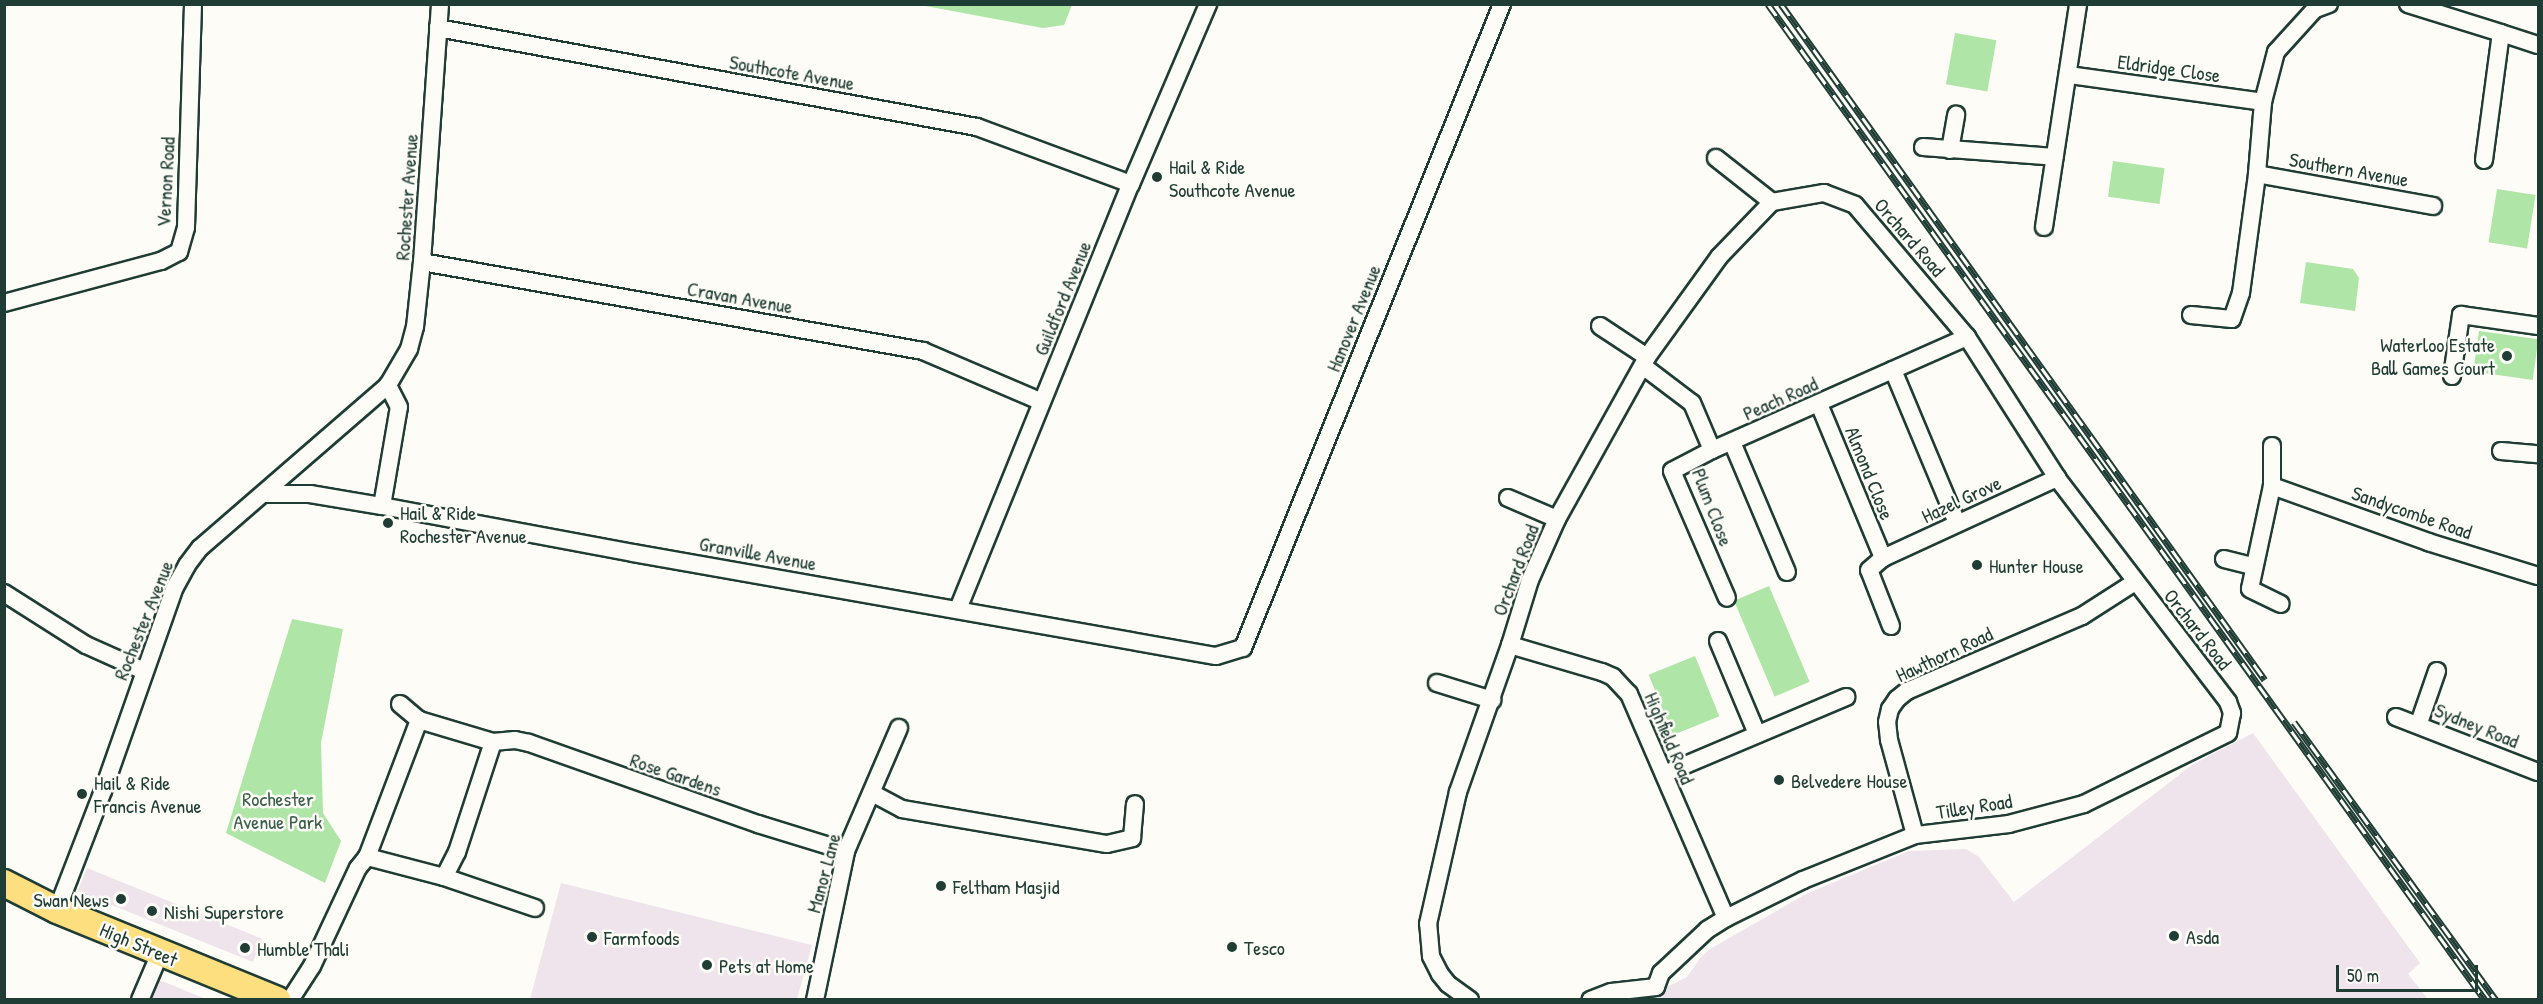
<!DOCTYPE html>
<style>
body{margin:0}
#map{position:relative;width:2543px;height:1004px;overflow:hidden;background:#fdfcf7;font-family:"Patrick Hand",sans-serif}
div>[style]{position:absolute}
.built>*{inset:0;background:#efe3ec;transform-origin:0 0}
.green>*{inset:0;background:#afe5a7;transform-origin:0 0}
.roads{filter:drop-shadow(2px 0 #1f3d34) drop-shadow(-2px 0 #1f3d34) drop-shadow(0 2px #1f3d34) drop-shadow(0 -2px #1f3d34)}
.street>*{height:16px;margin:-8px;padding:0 8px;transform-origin:8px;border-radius:8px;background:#fdfcf7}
.primary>*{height:26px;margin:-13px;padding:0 13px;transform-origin:13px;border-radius:13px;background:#fedf80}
.rail>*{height:7px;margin-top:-3.5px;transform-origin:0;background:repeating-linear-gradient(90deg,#fdfcf7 0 14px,#1f3d34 0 28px);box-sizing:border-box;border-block:2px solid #1f3d34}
.dots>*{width:16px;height:16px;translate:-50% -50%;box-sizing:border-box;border:3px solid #fdfcf7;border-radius:50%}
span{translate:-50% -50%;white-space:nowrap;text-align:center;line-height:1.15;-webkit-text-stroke:5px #fdfcf7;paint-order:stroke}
.street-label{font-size:20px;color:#1f3d34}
.poi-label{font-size:20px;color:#1f3d34}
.left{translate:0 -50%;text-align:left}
.right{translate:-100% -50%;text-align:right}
.park-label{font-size:20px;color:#3c5f4b}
.frame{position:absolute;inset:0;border:6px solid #1f3d34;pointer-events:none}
.scale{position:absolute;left:2336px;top:965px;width:142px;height:27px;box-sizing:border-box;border:3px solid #1f3d34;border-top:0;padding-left:8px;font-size:18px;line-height:21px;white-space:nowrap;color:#1f3d34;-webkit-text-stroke:4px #fdfcf7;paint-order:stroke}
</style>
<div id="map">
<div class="built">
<i style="clip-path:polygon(2253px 733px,2420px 963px,2408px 974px,2428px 999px,1640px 1000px,1687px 977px,1701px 957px,1710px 949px,1806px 894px,1909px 851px,1966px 849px,1979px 857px,2014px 902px,2192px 765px)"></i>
<i style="left:87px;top:868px;width:189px;height:25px;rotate:22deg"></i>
<i style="clip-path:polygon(561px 883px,812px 945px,797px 999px,530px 999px)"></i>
<i style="clip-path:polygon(157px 979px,206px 999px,149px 1000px)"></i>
</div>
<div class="green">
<i style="clip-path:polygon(920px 5px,1072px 4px,1072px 5px,1064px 25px,1043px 28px)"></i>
<i style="left:1955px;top:33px;width:42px;height:52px;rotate:10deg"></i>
<i style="left:2113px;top:161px;width:52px;height:36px;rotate:8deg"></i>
<i style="left:2497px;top:189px;width:39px;height:54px;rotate:9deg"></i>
<i style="clip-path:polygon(2306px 262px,2353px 269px,2359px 278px,2355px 311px,2300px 303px)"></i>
<i style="left:2479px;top:331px;width:60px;height:41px;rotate:8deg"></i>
<i style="left:1769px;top:586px;width:104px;height:38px;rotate:67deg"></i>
<i style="clip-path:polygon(292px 619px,343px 629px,321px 743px,323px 813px,341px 841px,325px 883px,226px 833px)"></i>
<i style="left:1695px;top:656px;width:65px;height:50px;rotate:68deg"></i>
</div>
<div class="roads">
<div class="street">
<i style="left:2329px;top:4px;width:15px;rotate:160deg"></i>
<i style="left:2315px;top:9px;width:58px;rotate:132.2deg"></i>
<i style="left:2276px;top:52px;width:52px;rotate:104.6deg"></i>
<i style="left:2263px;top:102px;width:72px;rotate:94.8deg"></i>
<i style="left:2257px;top:174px;width:179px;rotate:10.3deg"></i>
<i style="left:2408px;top:4px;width:97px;rotate:17.3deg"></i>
<i style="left:438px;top:28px;width:548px;rotate:10.41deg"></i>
<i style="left:977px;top:127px;width:164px;rotate:20.3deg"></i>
<i style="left:2069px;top:75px;width:196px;rotate:7.9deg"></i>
<i style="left:1923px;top:147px;width:132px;rotate:4.3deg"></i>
<i style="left:1950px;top:150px;width:36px;rotate:-80deg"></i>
<i style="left:1716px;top:158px;width:71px;rotate:38.2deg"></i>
<i style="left:2484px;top:160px;width:128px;rotate:-82.4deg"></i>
<i style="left:2501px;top:33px;width:39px;rotate:18deg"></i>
<i style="left:2044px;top:227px;width:226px;rotate:-81.3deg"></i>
<i style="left:422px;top:262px;width:509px;rotate:10.07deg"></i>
<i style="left:923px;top:351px;width:129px;rotate:23.2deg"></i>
<i style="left:4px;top:303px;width:163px;rotate:-15deg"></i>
<i style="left:161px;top:261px;width:20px;rotate:-27deg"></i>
<i style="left:179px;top:252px;width:26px;rotate:-74deg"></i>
<i style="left:186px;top:227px;width:223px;rotate:-88.2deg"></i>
<i style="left:2191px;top:315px;width:41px;rotate:5.6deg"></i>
<i style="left:2232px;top:319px;width:28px;rotate:-71deg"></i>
<i style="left:2241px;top:293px;width:120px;rotate:-82.3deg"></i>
<i style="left:1600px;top:326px;width:56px;rotate:33.4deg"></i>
<i style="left:1643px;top:366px;width:61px;rotate:37.1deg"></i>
<i style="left:1692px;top:403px;width:51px;rotate:66.9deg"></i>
<i style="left:1712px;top:450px;width:279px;rotate:-23.9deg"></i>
<i style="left:1893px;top:370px;width:166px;rotate:67.3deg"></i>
<i style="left:2452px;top:376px;width:62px;rotate:-81.6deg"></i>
<i style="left:2461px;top:315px;width:78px;rotate:8.1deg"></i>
<i style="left:1819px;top:404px;width:167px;rotate:67.4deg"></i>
<i style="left:1732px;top:442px;width:141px;rotate:67.1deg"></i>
<i style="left:2272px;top:446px;width:40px;rotate:90deg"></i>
<i style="left:2272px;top:486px;width:105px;rotate:102.1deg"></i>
<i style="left:2250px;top:589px;width:34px;rotate:26deg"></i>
<i style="left:1712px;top:450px;width:45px;rotate:152.3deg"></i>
<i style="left:1672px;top:471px;width:138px;rotate:66.6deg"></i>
<i style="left:2501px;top:451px;width:37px;rotate:5deg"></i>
<i style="left:2272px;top:486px;width:166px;rotate:19.7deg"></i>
<i style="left:2428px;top:542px;width:115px;rotate:17.2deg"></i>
<i style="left:264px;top:494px;width:46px"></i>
<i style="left:310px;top:494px;width:73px;rotate:9.5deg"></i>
<i style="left:382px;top:506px;width:255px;rotate:10.6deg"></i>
<i style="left:633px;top:553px;width:592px;rotate:10.02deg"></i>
<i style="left:1216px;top:656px;width:28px;rotate:-17deg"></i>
<i style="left:1243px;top:648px;width:694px;rotate:-68.09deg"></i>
<i style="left:1508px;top:498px;width:53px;rotate:23.2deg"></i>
<i style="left:382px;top:506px;width:100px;rotate:-80.3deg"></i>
<i style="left:399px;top:407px;width:25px;rotate:-117deg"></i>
<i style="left:2224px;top:559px;width:30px;rotate:14deg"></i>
<i style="left:4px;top:593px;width:97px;rotate:32.4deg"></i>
<i style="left:86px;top:645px;width:64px;rotate:24.1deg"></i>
<i style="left:958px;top:609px;width:459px;rotate:-67.9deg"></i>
<i style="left:1131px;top:184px;width:196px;rotate:-66.8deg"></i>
<i style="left:1891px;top:626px;width:60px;rotate:-111.4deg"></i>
<i style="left:1869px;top:570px;width:18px;rotate:-41deg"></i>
<i style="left:1883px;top:558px;width:192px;rotate:-24.7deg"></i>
<i style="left:1718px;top:641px;width:101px;rotate:67.2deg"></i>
<i style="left:1510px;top:645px;width:68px;rotate:-72.9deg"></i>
<i style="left:1530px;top:580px;width:67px;rotate:-66.1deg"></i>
<i style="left:1557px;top:519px;width:185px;rotate:-60.9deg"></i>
<i style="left:1647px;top:357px;width:123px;rotate:-54.2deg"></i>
<i style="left:1719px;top:257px;width:76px;rotate:-46.1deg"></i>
<i style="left:1772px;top:202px;width:53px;rotate:-9.8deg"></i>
<i style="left:1824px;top:193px;width:33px;rotate:21deg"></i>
<i style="left:1855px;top:205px;width:173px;rotate:49.7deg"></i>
<i style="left:1967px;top:337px;width:167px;rotate:57.4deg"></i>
<i style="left:2057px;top:478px;width:282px;rotate:52.6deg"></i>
<i style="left:2228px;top:702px;width:12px;rotate:70deg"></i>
<i style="left:2232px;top:713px;width:20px;rotate:101deg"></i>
<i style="left:2228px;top:733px;width:161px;rotate:153.8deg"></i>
<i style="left:2084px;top:804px;width:78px;rotate:165.1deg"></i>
<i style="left:2009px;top:824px;width:95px;rotate:173.3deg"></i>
<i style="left:1915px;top:835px;width:121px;rotate:158.1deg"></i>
<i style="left:1803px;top:880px;width:86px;rotate:153.7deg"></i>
<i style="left:1726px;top:918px;width:22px;rotate:148deg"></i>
<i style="left:1707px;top:930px;width:63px;rotate:136.9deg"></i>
<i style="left:1661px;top:973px;width:15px;rotate:110deg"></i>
<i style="left:1656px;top:987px;width:45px;rotate:173.7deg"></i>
<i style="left:1611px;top:992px;width:22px;rotate:159deg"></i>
<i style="left:1437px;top:683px;width:58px;rotate:17.2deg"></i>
<i style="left:400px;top:704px;width:25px;rotate:40deg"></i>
<i style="left:2396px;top:717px;width:152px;rotate:21.2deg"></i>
<i style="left:2419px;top:723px;width:55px;rotate:-70.9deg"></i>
<i style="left:493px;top:742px;width:22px;rotate:-5deg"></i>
<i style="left:515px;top:740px;width:14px;rotate:12deg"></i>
<i style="left:529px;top:743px;width:243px;rotate:19.5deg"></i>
<i style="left:758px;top:824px;width:92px;rotate:17.1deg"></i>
<i style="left:1664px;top:774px;width:198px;rotate:-22.9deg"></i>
<i style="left:872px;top:793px;width:34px;rotate:28deg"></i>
<i style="left:902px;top:809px;width:208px;rotate:9.7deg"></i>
<i style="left:1107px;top:844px;width:26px;rotate:-13deg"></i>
<i style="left:1132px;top:838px;width:34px;rotate:-85deg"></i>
<i style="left:1915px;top:835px;width:98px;rotate:-105.3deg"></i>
<i style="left:1889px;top:740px;width:18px;rotate:-96deg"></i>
<i style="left:1887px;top:722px;width:13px;rotate:-77deg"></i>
<i style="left:1890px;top:709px;width:12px;rotate:-55deg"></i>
<i style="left:1897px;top:699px;width:13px;rotate:-39deg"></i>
<i style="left:1907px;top:691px;width:190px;rotate:-23.2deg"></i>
<i style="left:2082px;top:616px;width:63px;rotate:-32.7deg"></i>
<i style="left:444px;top:877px;width:96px;rotate:18.8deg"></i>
<i style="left:57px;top:910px;width:128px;rotate:-68.9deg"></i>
<i style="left:103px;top:791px;width:216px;rotate:-70.6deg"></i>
<i style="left:175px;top:587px;width:25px;rotate:-61deg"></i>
<i style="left:187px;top:565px;width:21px;rotate:-53deg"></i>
<i style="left:200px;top:548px;width:249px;rotate:-40.9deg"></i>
<i style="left:388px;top:385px;width:42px;rotate:-59.7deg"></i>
<i style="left:409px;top:349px;width:23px;rotate:-75deg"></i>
<i style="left:415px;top:327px;width:65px;rotate:-83.9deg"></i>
<i style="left:422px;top:262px;width:259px;rotate:-86deg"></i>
<i style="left:140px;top:1000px;width:51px;rotate:-66.9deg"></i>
<i style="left:290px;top:1000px;width:40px;rotate:-57.1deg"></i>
<i style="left:312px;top:966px;width:108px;rotate:-64.9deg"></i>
<i style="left:358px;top:868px;width:14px;rotate:-51deg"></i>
<i style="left:367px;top:857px;width:147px;rotate:-69.2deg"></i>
<i style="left:419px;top:720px;width:77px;rotate:16.6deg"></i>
<i style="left:493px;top:742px;width:116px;rotate:108.1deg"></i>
<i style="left:457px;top:852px;width:28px;rotate:117deg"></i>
<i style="left:444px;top:877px;width:80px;rotate:-165.4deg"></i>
<i style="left:815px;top:1000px;width:152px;rotate:-78.2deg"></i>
<i style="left:846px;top:851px;width:134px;rotate:-66.7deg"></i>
<i style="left:1470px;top:1000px;width:27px;rotate:-144deg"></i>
<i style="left:1448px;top:984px;width:13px;rotate:-129deg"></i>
<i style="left:1440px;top:974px;width:20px;rotate:-117deg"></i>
<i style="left:1431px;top:956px;width:32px;rotate:-95deg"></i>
<i style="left:1428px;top:924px;width:135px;rotate:-77.2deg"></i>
<i style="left:1458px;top:792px;width:156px;rotate:-70.5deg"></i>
<i style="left:1510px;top:645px;width:96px;rotate:16.4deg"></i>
<i style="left:1602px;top:672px;width:12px;rotate:24deg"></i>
<i style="left:1613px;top:677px;width:23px;rotate:47deg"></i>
<i style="left:1629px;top:694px;width:244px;rotate:66.6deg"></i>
</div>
<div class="primary">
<i style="left:4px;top:883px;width:59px;rotate:27deg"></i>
<i style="left:57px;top:910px;width:238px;rotate:22.2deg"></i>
</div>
</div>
<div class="rail">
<i style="left:1768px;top:4px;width:1227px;rotate:54.25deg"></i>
<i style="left:1781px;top:4px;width:831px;rotate:54.4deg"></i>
<i style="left:2294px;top:722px;width:344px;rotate:54deg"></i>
</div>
<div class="dots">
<i style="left:1157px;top:177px;background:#1f3d34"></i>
<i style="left:2507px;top:356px;background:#1f3d34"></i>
<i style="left:388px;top:523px;background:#1f3d34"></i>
<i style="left:1977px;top:565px;background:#1f3d34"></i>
<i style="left:1779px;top:780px;background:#1f3d34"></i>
<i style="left:82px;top:794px;background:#1f3d34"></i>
<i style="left:941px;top:886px;background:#1f3d34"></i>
<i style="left:121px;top:899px;background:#1f3d34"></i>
<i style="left:152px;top:911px;background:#1f3d34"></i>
<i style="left:2174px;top:936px;background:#1f3d34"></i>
<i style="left:592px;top:937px;background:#1f3d34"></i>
<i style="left:1232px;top:947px;background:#1f3d34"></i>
<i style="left:245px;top:948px;background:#1f3d34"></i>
<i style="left:707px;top:965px;background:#1f3d34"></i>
</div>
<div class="street-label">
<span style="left:2169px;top:68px;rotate:8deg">Eldridge Close</span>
<span style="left:792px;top:72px;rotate:10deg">Southcote Avenue</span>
<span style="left:2349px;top:169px;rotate:10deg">Southern Avenue</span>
<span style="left:165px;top:182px;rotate:-87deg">Vernon Road</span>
<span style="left:406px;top:197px;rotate:-86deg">Rochester Avenue</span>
<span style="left:1910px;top:237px;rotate:49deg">Orchard Road</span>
<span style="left:740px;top:297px;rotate:10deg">Cravan Avenue</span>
<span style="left:1062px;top:298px;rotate:-68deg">Guildford Avenue</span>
<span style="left:1353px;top:318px;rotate:-68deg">Hanover Avenue</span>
<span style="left:1780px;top:398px;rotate:-24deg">Peach Road</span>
<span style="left:1870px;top:473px;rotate:68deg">Almond Close</span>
<span style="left:1961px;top:499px;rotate:-25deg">Hazel Grove</span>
<span style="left:1713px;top:507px;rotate:69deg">Plum Close</span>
<span style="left:2412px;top:512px;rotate:19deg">Sandycombe Road</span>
<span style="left:758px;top:553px;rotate:10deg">Granville Avenue</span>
<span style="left:1515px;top:570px;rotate:-69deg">Orchard Road</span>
<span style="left:143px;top:620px;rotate:-68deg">Rochester Avenue</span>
<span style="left:2198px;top:629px;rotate:52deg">Orchard Road</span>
<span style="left:1944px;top:654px;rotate:-25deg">Hawthorn Road</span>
<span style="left:2477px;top:725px;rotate:22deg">Sydney Road</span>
<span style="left:1670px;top:738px;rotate:67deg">Highfield Road</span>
<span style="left:676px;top:774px;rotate:19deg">Rose Gardens</span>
<span style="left:1974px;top:806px;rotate:-9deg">Tilley Road</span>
<span style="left:823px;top:873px;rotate:-75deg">Manor Lane</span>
<span style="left:139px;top:944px;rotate:23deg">High Street</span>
</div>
<div class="poi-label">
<span class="left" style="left:1169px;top:178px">Hail &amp; Ride<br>Southcote Avenue</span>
<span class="right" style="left:2495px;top:356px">Waterloo Estate<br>Ball Games Court</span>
<span class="left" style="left:400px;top:524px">Hail &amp; Ride<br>Rochester Avenue</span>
<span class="left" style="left:1989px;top:565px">Hunter House</span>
<span class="left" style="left:1791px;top:780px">Belvedere House</span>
<span class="left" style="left:94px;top:794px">Hail &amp; Ride<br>Francis Avenue</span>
<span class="left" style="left:953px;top:886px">Feltham Masjid</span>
<span class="right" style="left:109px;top:899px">Swan News</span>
<span class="left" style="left:164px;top:911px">Nishi Superstore</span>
<span class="left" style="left:2186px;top:936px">Asda</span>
<span class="left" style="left:604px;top:937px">Farmfoods</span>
<span class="left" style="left:1244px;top:947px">Tesco</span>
<span class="left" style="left:257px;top:948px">Humble Thali</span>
<span class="left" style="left:719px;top:965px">Pets at Home</span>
</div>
<div class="park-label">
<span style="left:278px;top:810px">Rochester<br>Avenue Park</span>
</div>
<div class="frame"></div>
<div class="scale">50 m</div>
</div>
